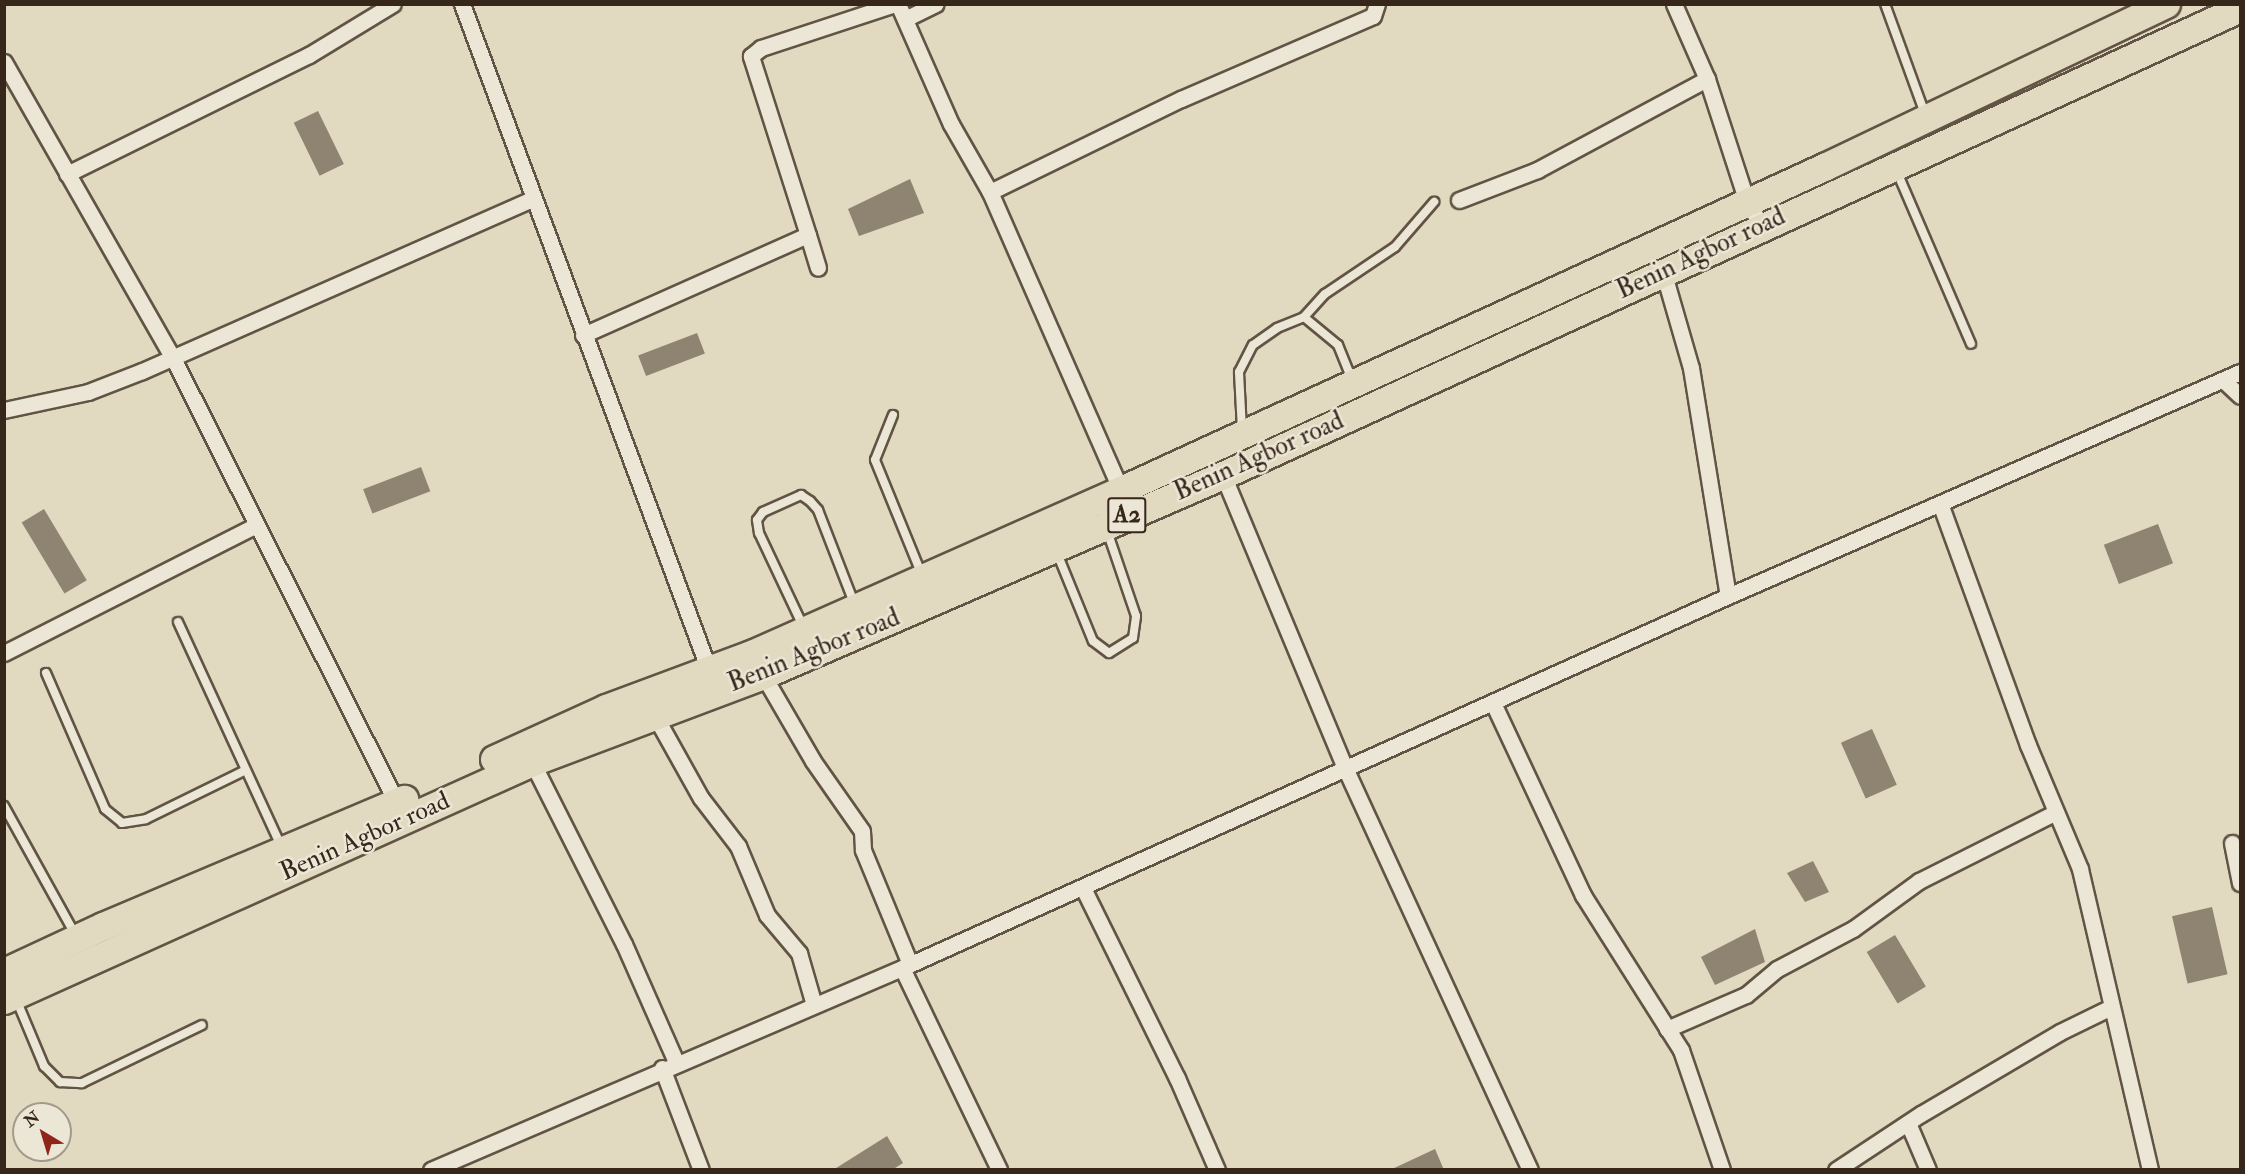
<!DOCTYPE html>
<style>
body{margin:0}
#map{position:relative;width:2245px;height:1174px;overflow:hidden;background:#e1d9c0;font-family:"IM FELL Double Pica",serif}
div>[style]{position:absolute}
.building>*{inset:0;background:#8f8471;transform-origin:0 0}
.roads{filter:drop-shadow(2px 0 #625444) drop-shadow(-2px 0 #625444) drop-shadow(0 2px #625444) drop-shadow(0 -2px #625444)}
.lane>*{height:8px;margin:-4px;padding:0 4px;transform-origin:4px;border-radius:4px;background:#ece6d6}
.street>*{height:15px;margin:-7.5px;padding:0 7.5px;transform-origin:7.5px;border-radius:7.5px;background:#ece6d6}
.highway>*{height:27px;margin:-13.5px;padding:0 13.5px;transform-origin:13.5px;border-radius:13.5px;background:#e1d9c0}
span{translate:-50% -50%;white-space:nowrap;text-align:center;line-height:1.15;-webkit-text-stroke:5px #ece6d6;paint-order:stroke}
.shield-label span{padding:2px 4px;background:#ece6d6;border:2px solid;border-radius:4px;-webkit-text-stroke-width:0}
.shield-label{font-size:24px;color:#37271b;font-weight:700}
.street-label{font-size:26px;color:#37271b}
.frame{position:absolute;inset:0;border:6px solid #37271b;pointer-events:none}
.north{position:absolute;left:12px;top:1102px;width:60px;height:60px;box-sizing:border-box;background:#ece6d6;border:2px solid #a49a8b;border-radius:50%;rotate:322deg;font-size:16px;font-weight:700;line-height:24px;text-align:center;color:#37271b}
.north::after{content:'';display:block;margin:auto;width:21px;height:27px;background:#8f2418;clip-path:polygon(50% 0,100% 100%,50% 72%,0 100%)}
</style>
<div id="map">
<div class="building">
<i style="left:318px;top:111px;width:59px;height:27px;rotate:64deg"></i>
<i style="clip-path:polygon(910px 179px,924px 213px,859px 236px,848px 209px)"></i>
<i style="left:697px;top:333px;width:22px;height:63px;rotate:69deg"></i>
<i style="left:421px;top:467px;width:26px;height:62px;rotate:69deg"></i>
<i style="left:44px;top:509px;width:83px;height:26px;rotate:59deg"></i>
<i style="left:2158px;top:524px;width:42px;height:58px;rotate:69deg"></i>
<i style="left:1872px;top:729px;width:61px;height:34px;rotate:66deg"></i>
<i style="clip-path:polygon(1813px 861px,1829px 892px,1805px 902px,1787px 873px)"></i>
<i style="left:2212px;top:907px;width:69px;height:41px;rotate:77deg"></i>
<i style="clip-path:polygon(1755px 929px,1765px 962px,1715px 985px,1701px 957px)"></i>
<i style="left:1895px;top:935px;width:60px;height:33px;rotate:59deg"></i>
<i style="clip-path:polygon(887px 1136px,903px 1163px,892px 1170px,833px 1170px)"></i>
<i style="clip-path:polygon(1435px 1149px,1444px 1170px,1390px 1170px)"></i>
</div>
<div class="roads">
<div class="lane">
<i style="left:1885px;top:4px;width:117px;rotate:70deg"></i>
<i style="left:1897px;top:172px;width:187px;rotate:66.7deg"></i>
<i style="left:1304px;top:317px;width:31px;rotate:-48deg"></i>
<i style="left:1325px;top:294px;width:84px;rotate:-33.9deg"></i>
<i style="left:1395px;top:247px;width:60px;rotate:-49.1deg"></i>
<i style="left:893px;top:415px;width:48px;rotate:111.8deg"></i>
<i style="left:875px;top:460px;width:122px;rotate:67.8deg"></i>
<i style="left:1242px;top:430px;width:58px;rotate:-93deg"></i>
<i style="left:1239px;top:372px;width:30px;rotate:-63deg"></i>
<i style="left:1253px;top:345px;width:29px;rotate:-35deg"></i>
<i style="left:1277px;top:328px;width:29px;rotate:-22deg"></i>
<i style="left:1304px;top:317px;width:44px;rotate:39.5deg"></i>
<i style="left:1338px;top:345px;width:38px;rotate:68deg"></i>
<i style="left:1057px;top:553px;width:95px;rotate:67.8deg"></i>
<i style="left:1093px;top:641px;width:20px;rotate:37deg"></i>
<i style="left:1109px;top:653px;width:28px;rotate:-32deg"></i>
<i style="left:1133px;top:638px;width:22px;rotate:-82deg"></i>
<i style="left:1136px;top:616px;width:90px;rotate:-108.8deg"></i>
<i style="left:178px;top:622px;width:247px;rotate:65.3deg"></i>
<i style="left:803px;top:626px;width:103px;rotate:-115.3deg"></i>
<i style="left:759px;top:533px;width:13px;rotate:-99deg"></i>
<i style="left:757px;top:520px;width:10px;rotate:-53deg"></i>
<i style="left:763px;top:512px;width:42px;rotate:-24.1deg"></i>
<i style="left:801px;top:495px;width:11px;rotate:34deg"></i>
<i style="left:810px;top:501px;width:12px;rotate:48deg"></i>
<i style="left:818px;top:510px;width:100px;rotate:68.8deg"></i>
<i style="left:46px;top:673px;width:148px;rotate:66.5deg"></i>
<i style="left:105px;top:809px;width:22px;rotate:39deg"></i>
<i style="left:122px;top:823px;width:24px;rotate:-9deg"></i>
<i style="left:146px;top:819px;width:111px;rotate:-26.1deg"></i>
<i style="left:4px;top:806px;width:146px;rotate:61deg"></i>
<i style="left:16px;top:999px;width:73px;rotate:67.3deg"></i>
<i style="left:44px;top:1066px;width:23px;rotate:45deg"></i>
<i style="left:60px;top:1082px;width:22px;rotate:3deg"></i>
<i style="left:82px;top:1083px;width:133px;rotate:-25.8deg"></i>
</div>
<div class="street">
<i style="left:462px;top:4px;width:710px;rotate:69.65deg"></i>
<i style="left:898px;top:4px;width:131px;rotate:66.2deg"></i>
<i style="left:951px;top:124px;width:78px;rotate:60.2deg"></i>
<i style="left:990px;top:192px;width:326px;rotate:66.3deg"></i>
<i style="left:1674px;top:4px;width:82px;rotate:66.3deg"></i>
<i style="left:1707px;top:79px;width:129px;rotate:72deg"></i>
<i style="left:1747px;top:202px;width:28px;rotate:58deg"></i>
<i style="left:905px;top:19px;width:34px;rotate:-26deg"></i>
<i style="left:4px;top:62px;width:339px;rotate:60.3deg"></i>
<i style="left:172px;top:356px;width:499px;rotate:63.3deg"></i>
<i style="left:67px;top:174px;width:270px;rotate:-26.2deg"></i>
<i style="left:309px;top:55px;width:98px;rotate:-31.3deg"></i>
<i style="left:990px;top:192px;width:212px;rotate:-26deg"></i>
<i style="left:1181px;top:99px;width:209px;rotate:-23.4deg"></i>
<i style="left:1373px;top:16px;width:13px;rotate:-72deg"></i>
<i style="left:1459px;top:200px;width:84px;rotate:-21deg"></i>
<i style="left:1537px;top:170px;width:193px;rotate:-28.2deg"></i>
<i style="left:808px;top:235px;width:188px;rotate:-107.7deg"></i>
<i style="left:751px;top:56px;width:13px;rotate:-39deg"></i>
<i style="left:761px;top:48px;width:141px;rotate:-18.2deg"></i>
<i style="left:1663px;top:271px;width:101px;rotate:73.9deg"></i>
<i style="left:1691px;top:368px;width:231px;rotate:80.8deg"></i>
<i style="left:583px;top:335px;width:246px;rotate:-24deg"></i>
<i style="left:808px;top:235px;width:34px;rotate:73deg"></i>
<i style="left:2223px;top:380px;width:23px;rotate:43deg"></i>
<i style="left:4px;top:410px;width:86px;rotate:-12.1deg"></i>
<i style="left:88px;top:392px;width:58px;rotate:-21.3deg"></i>
<i style="left:142px;top:371px;width:426px;rotate:-23.8deg"></i>
<i style="left:1223px;top:475px;width:320px;rotate:67.4deg"></i>
<i style="left:1346px;top:770px;width:440px;rotate:65.3deg"></i>
<i style="left:1941px;top:506px;width:254px;rotate:70deg"></i>
<i style="left:2028px;top:745px;width:134px;rotate:67.2deg"></i>
<i style="left:2080px;top:869px;width:309px;rotate:76.9deg"></i>
<i style="left:4px;top:653px;width:283px;rotate:-26.9deg"></i>
<i style="left:763px;top:675px;width:99px;rotate:59.8deg"></i>
<i style="left:813px;top:761px;width:85px;rotate:55deg"></i>
<i style="left:862px;top:831px;width:19px;rotate:87deg"></i>
<i style="left:863px;top:850px;width:123px;rotate:67.6deg"></i>
<i style="left:1494px;top:705px;width:210px;rotate:64.9deg"></i>
<i style="left:1583px;top:895px;width:183px;rotate:57.7deg"></i>
<i style="left:1681px;top:1050px;width:127px;rotate:71.1deg"></i>
<i style="left:654px;top:714px;width:96px;rotate:60.8deg"></i>
<i style="left:701px;top:798px;width:61px;rotate:52.4deg"></i>
<i style="left:738px;top:846px;width:75px;rotate:67.2deg"></i>
<i style="left:767px;top:915px;width:50px;rotate:49.9deg"></i>
<i style="left:799px;top:953px;width:54px;rotate:73.9deg"></i>
<i style="left:532px;top:762px;width:204px;rotate:63.2deg"></i>
<i style="left:624px;top:944px;width:129px;rotate:66.2deg"></i>
<i style="left:2232px;top:843px;width:41px;rotate:78.7deg"></i>
<i style="left:1083px;top:888px;width:212px;rotate:63.7deg"></i>
<i style="left:1177px;top:1078px;width:100px;rotate:66.5deg"></i>
<i style="left:902px;top:968px;width:224px;rotate:64.3deg"></i>
<i style="left:1667px;top:1029px;width:86px;rotate:-23.3deg"></i>
<i style="left:1746px;top:995px;width:40px;rotate:-40deg"></i>
<i style="left:1777px;top:969px;width:86px;rotate:-27.8deg"></i>
<i style="left:1853px;top:929px;width:82px;rotate:-36deg"></i>
<i style="left:1919px;top:881px;width:153px;rotate:-26.7deg"></i>
<i style="left:662px;top:1068px;width:109px;rotate:69.1deg"></i>
<i style="left:1908px;top:1123px;width:51px;rotate:66.9deg"></i>
<i style="left:431px;top:1170px;width:512px;rotate:-23.21deg"></i>
<i style="left:902px;top:968px;width:906px;rotate:-24.25deg"></i>
<i style="left:1728px;top:596px;width:559px;rotate:-23.63deg"></i>
<i style="left:1836px;top:1170px;width:102px;rotate:-33.4deg"></i>
<i style="left:1921px;top:1114px;width:161px;rotate:-30.5deg"></i>
<i style="left:2060px;top:1032px;width:57px;rotate:-26.1deg"></i>
</div>
<div class="highway">
<i style="left:494px;top:759px;width:123px;rotate:-24.5deg"></i>
<i style="left:606px;top:708px;width:155px;rotate:-20.4deg"></i>
<i style="left:751px;top:654px;width:405px;rotate:-23.9deg"></i>
<i style="left:1121px;top:490px;width:774px;rotate:-24.68deg"></i>
<i style="left:1824px;top:167px;width:379px;rotate:-25.5deg"></i>
<i style="left:4px;top:972px;width:109px;rotate:-24.9deg"></i>
<i style="left:103px;top:926px;width:327px;rotate:-22.9deg"></i>
<i style="left:4px;top:1000px;width:579px;rotate:-24.26deg"></i>
<i style="left:532px;top:762px;width:247px;rotate:-20.6deg"></i>
<i style="left:763px;top:675px;width:502px;rotate:-23.5deg"></i>
<i style="left:1223px;top:475px;width:1119px;rotate:-24.66deg"></i>
</div>
</div>
<div class="shield-label">
<span style="left:1127px;top:515px">A2</span>
</div>
<div class="street-label">
<span style="left:1701px;top:254px;rotate:-25deg">Benin Agbor road</span>
<span style="left:1259px;top:457px;rotate:-24deg">Benin Agbor road</span>
<span style="left:814px;top:651px;rotate:-22deg">Benin Agbor road</span>
<span style="left:365px;top:837px;rotate:-24deg">Benin Agbor road</span>
</div>
<div class="frame"></div>
<div class="north">N</div>
</div>
